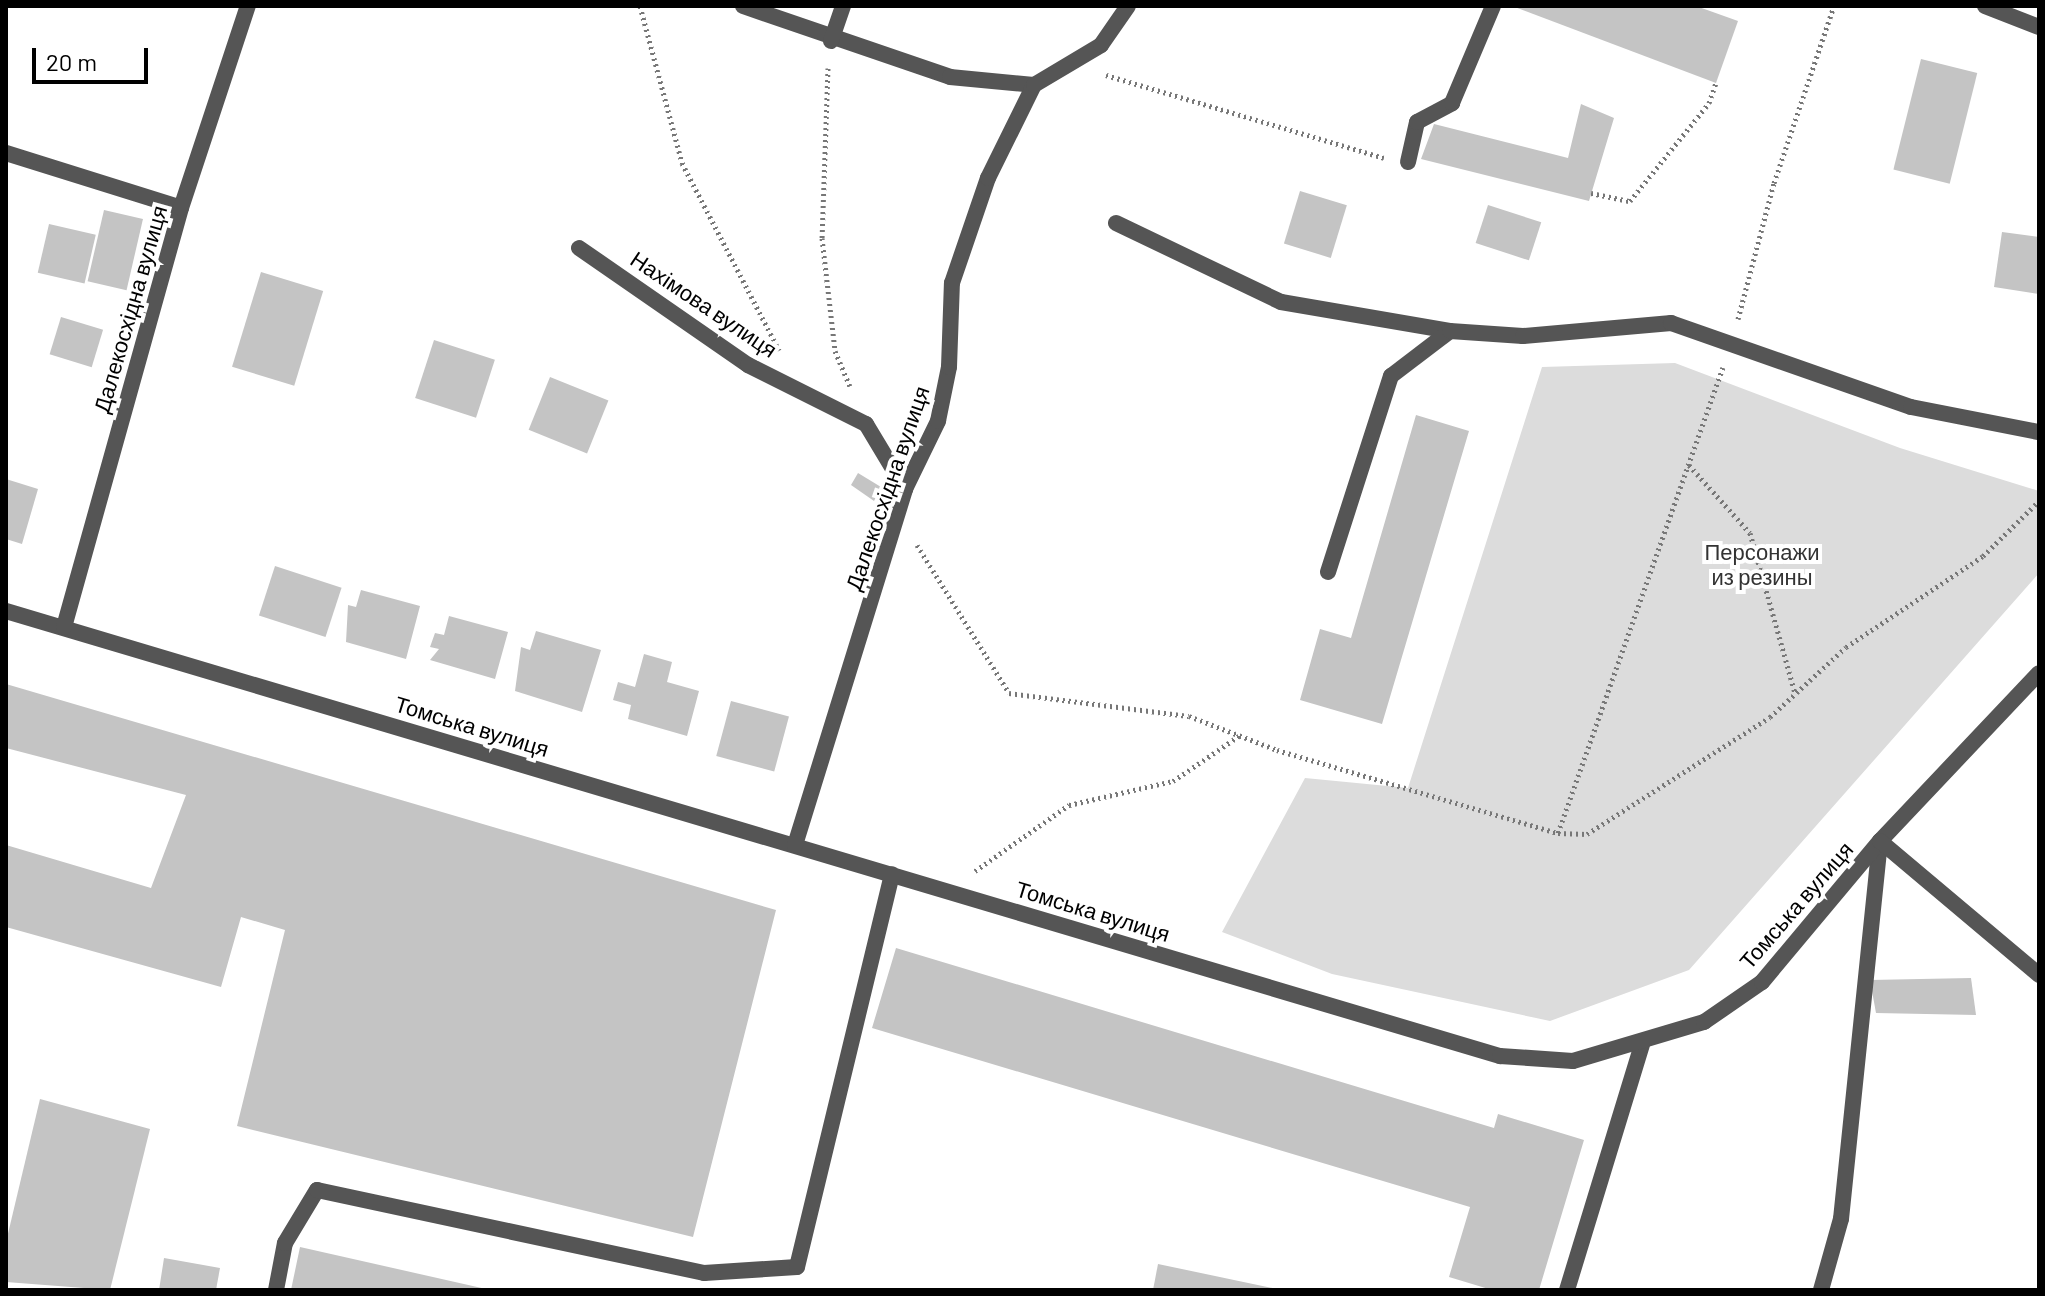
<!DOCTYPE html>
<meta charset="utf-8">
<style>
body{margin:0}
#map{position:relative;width:2045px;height:1296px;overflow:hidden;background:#fff;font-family:Barlow,sans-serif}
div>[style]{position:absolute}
.green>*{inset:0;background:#dcdcdc}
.building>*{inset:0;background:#c4c4c4;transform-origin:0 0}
.path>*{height:5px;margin-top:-2.5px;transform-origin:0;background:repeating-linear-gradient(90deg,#777 0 2px,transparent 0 6px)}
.service>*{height:16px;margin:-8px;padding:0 8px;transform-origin:8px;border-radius:8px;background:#555}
.minor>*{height:16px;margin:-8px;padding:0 8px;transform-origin:8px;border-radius:8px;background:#555}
span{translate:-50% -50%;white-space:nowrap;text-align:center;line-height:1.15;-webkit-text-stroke:8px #fff;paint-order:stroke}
.street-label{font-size:22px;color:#000}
.park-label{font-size:22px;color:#333}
.frame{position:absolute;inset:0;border:8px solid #000;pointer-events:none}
.scale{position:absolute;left:32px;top:48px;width:116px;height:36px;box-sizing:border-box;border:4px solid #000;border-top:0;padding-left:10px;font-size:24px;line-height:28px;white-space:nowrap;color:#000;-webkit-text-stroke:6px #fff;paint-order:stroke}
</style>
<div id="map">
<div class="green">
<i style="clip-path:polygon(1675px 363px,1900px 448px,2039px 491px,2039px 573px,1689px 970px,1550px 1021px,1332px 974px,1222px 932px,1305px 778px,1408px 788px,1542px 367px)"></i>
</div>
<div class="building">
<i style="clip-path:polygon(1512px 6px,1696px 6px,1738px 21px,1716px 83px)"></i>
<i style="left:1921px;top:59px;width:58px;height:114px;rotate:14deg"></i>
<i style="clip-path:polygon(1581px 104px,1614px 118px,1589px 201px,1421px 159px,1434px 124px,1568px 158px)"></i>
<i style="left:1300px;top:191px;width:49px;height:55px;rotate:17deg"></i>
<i style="left:1488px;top:205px;width:56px;height:40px;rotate:18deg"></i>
<i style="left:104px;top:210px;width:40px;height:73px;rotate:13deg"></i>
<i style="left:49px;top:224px;width:48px;height:50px;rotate:13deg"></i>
<i style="clip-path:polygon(2002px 232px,2039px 237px,2039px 294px,1994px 287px)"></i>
<i style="left:261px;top:272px;width:65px;height:99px;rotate:17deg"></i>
<i style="left:61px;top:317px;width:44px;height:39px;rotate:17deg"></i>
<i style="left:434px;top:340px;width:64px;height:61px;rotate:18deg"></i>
<i style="left:550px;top:377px;width:63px;height:57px;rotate:22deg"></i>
<i style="clip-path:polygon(1416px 415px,1469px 431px,1382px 724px,1300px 700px,1320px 629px,1351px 638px)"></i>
<i style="clip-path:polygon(858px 473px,881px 487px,874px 501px,851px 485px)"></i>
<i style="clip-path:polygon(6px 479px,38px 489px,22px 544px,6px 539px)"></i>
<i style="left:275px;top:566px;width:70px;height:52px;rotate:18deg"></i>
<i style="clip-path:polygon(361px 590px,420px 606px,406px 659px,346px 642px,348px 605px,356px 607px)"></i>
<i style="clip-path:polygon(449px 616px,508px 632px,495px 679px,430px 660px,439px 649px,430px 647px,435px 633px,444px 635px)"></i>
<i style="clip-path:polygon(536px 631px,601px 650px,582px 712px,515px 691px,521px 647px,530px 650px)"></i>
<i style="clip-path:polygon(644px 654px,672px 662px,667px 682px,699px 691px,687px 736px,628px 719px,631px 705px,613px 700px,618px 682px,635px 687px)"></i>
<i style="clip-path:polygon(6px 684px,776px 910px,693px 1237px,237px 1126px,285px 930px,241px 917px,221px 987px,6px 927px,6px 845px,151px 888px,186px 795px,6px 748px)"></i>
<i style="left:731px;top:701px;width:60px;height:57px;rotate:15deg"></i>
<i style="clip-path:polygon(896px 948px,1494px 1128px,1498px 1114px,1584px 1140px,1539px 1290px,1492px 1290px,1449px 1277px,1470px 1207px,872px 1028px)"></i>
<i style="clip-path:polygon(1971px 978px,1976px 1015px,1876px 1013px,1870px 980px)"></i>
<i style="clip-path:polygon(40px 1099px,150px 1129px,110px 1290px,6px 1282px,6px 1242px)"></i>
<i style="clip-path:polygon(300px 1247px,486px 1289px,486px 1290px,291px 1290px)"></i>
<i style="clip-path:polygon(164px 1258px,220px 1268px,216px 1290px,159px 1290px)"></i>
<i style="clip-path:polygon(1158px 1264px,1277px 1289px,1277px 1290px,1153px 1290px)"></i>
</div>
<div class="path">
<i style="left:640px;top:6px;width:163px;rotate:75deg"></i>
<i style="left:682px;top:163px;width:211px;rotate:62.6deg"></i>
<i style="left:828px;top:68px;width:170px;rotate:92deg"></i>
<i style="left:822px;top:238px;width:114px;rotate:83.4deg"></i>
<i style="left:835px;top:351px;width:38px;rotate:67deg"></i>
<i style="left:1106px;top:75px;width:290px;rotate:16.6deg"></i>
<i style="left:1591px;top:193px;width:40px;rotate:12deg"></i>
<i style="left:1630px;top:201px;width:126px;rotate:-51.1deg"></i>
<i style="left:1709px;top:103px;width:21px;rotate:-71deg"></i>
<i style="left:1738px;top:319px;width:141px;rotate:-75.2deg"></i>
<i style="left:1774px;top:183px;width:187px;rotate:-71.3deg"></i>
<i style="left:1689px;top:465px;width:91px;rotate:48.1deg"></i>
<i style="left:1750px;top:533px;width:166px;rotate:74.3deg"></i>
<i style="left:917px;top:545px;width:174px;rotate:58.1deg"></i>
<i style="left:1009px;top:693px;width:181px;rotate:7.3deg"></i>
<i style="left:1189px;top:716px;width:94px;rotate:21.1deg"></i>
<i style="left:1277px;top:750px;width:293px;rotate:16.5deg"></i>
<i style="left:1558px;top:833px;width:494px;rotate:-70.5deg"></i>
<i style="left:1558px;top:833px;width:29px;rotate:2deg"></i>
<i style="left:1587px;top:834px;width:217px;rotate:-32.6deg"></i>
<i style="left:1770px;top:717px;width:103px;rotate:-42.6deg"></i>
<i style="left:1846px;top:647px;width:164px;rotate:-33.6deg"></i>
<i style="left:1983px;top:556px;width:78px;rotate:-44.5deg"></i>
<i style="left:975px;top:871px;width:115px;rotate:-35.1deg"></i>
<i style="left:1069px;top:805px;width:107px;rotate:-13deg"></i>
<i style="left:1173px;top:781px;width:80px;rotate:-34.3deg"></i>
</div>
<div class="service">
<i style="left:743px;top:6px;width:219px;rotate:18.9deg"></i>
<i style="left:950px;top:77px;width:84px;rotate:5.4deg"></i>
<i style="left:831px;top:41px;width:37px;rotate:-71deg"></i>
<i style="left:1408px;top:162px;width:41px;rotate:-77.3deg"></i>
<i style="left:1417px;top:122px;width:40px;rotate:-28deg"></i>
<i style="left:1452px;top:103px;width:105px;rotate:-67.1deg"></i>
<i style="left:1116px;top:223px;width:183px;rotate:25.6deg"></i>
<i style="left:1281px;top:302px;width:171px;rotate:9.7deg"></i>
<i style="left:1328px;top:572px;width:206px;rotate:-72.2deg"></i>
<i style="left:1391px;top:376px;width:74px;rotate:-37.3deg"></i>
<i style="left:1450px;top:331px;width:73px;rotate:3.9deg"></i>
<i style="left:1523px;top:336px;width:149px;rotate:-5deg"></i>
<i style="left:1671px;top:323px;width:254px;rotate:19.3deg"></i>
<i style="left:1911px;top:407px;width:130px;rotate:11.1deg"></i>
<i style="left:276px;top:1290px;width:48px;rotate:-79.2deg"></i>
<i style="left:285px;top:1243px;width:62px;rotate:-58.9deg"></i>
<i style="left:317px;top:1190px;width:396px;rotate:12.1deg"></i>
<i style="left:704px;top:1273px;width:93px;rotate:-3.7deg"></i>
<i style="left:797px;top:1267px;width:404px;rotate:-76.4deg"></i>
<i style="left:1567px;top:1290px;width:256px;rotate:-73deg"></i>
<i style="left:1821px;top:1290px;width:74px;rotate:-74.3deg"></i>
<i style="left:1841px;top:1219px;width:380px;rotate:-84.1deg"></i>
</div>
<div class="minor">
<i style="left:1985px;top:6px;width:58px;rotate:21.3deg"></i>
<i style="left:6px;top:153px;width:183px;rotate:17.4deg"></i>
<i style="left:579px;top:248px;width:206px;rotate:34.7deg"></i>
<i style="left:748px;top:365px;width:132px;rotate:26.6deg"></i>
<i style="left:866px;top:424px;width:76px;rotate:59deg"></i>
<i style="left:6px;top:611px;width:1559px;rotate:16.59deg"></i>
<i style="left:1500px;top:1056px;width:73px;rotate:3.9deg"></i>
<i style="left:1573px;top:1061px;width:137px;rotate:-16.6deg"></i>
<i style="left:1704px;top:1022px;width:70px;rotate:-34.6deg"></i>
<i style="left:1762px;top:982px;width:184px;rotate:-50.1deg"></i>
<i style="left:1880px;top:841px;width:231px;rotate:-46.6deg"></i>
<i style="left:64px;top:627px;width:435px;rotate:-74.4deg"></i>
<i style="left:181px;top:208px;width:213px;rotate:-71.7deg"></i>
<i style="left:1880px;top:841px;width:208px;rotate:40.1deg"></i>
<i style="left:795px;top:845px;width:373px;rotate:-72.8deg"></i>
<i style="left:905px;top:489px;width:76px;rotate:-64.1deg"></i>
<i style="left:938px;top:421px;width:55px;rotate:-78.5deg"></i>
<i style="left:949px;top:367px;width:84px;rotate:-88deg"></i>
<i style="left:952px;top:283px;width:111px;rotate:-71.1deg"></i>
<i style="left:988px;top:178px;width:104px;rotate:-63.7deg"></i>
<i style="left:1034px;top:85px;width:78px;rotate:-30.8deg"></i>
<i style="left:1101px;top:45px;width:47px;rotate:-55.3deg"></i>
</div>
<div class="street-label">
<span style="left:704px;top:304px;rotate:34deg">Нахімова вулиця</span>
<span style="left:130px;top:309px;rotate:-74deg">Далекосхідна вулиця</span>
<span style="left:887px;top:488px;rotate:-71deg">Далекосхідна вулиця</span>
<span style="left:472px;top:726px;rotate:17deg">Томська вулиця</span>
<span style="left:1796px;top:905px;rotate:-49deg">Томська вулиця</span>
<span style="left:1093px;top:911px;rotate:17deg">Томська вулиця</span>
</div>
<div class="park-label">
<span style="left:1762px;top:564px">Персонажи<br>из резины</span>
</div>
<div class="frame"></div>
<div class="scale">20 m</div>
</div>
